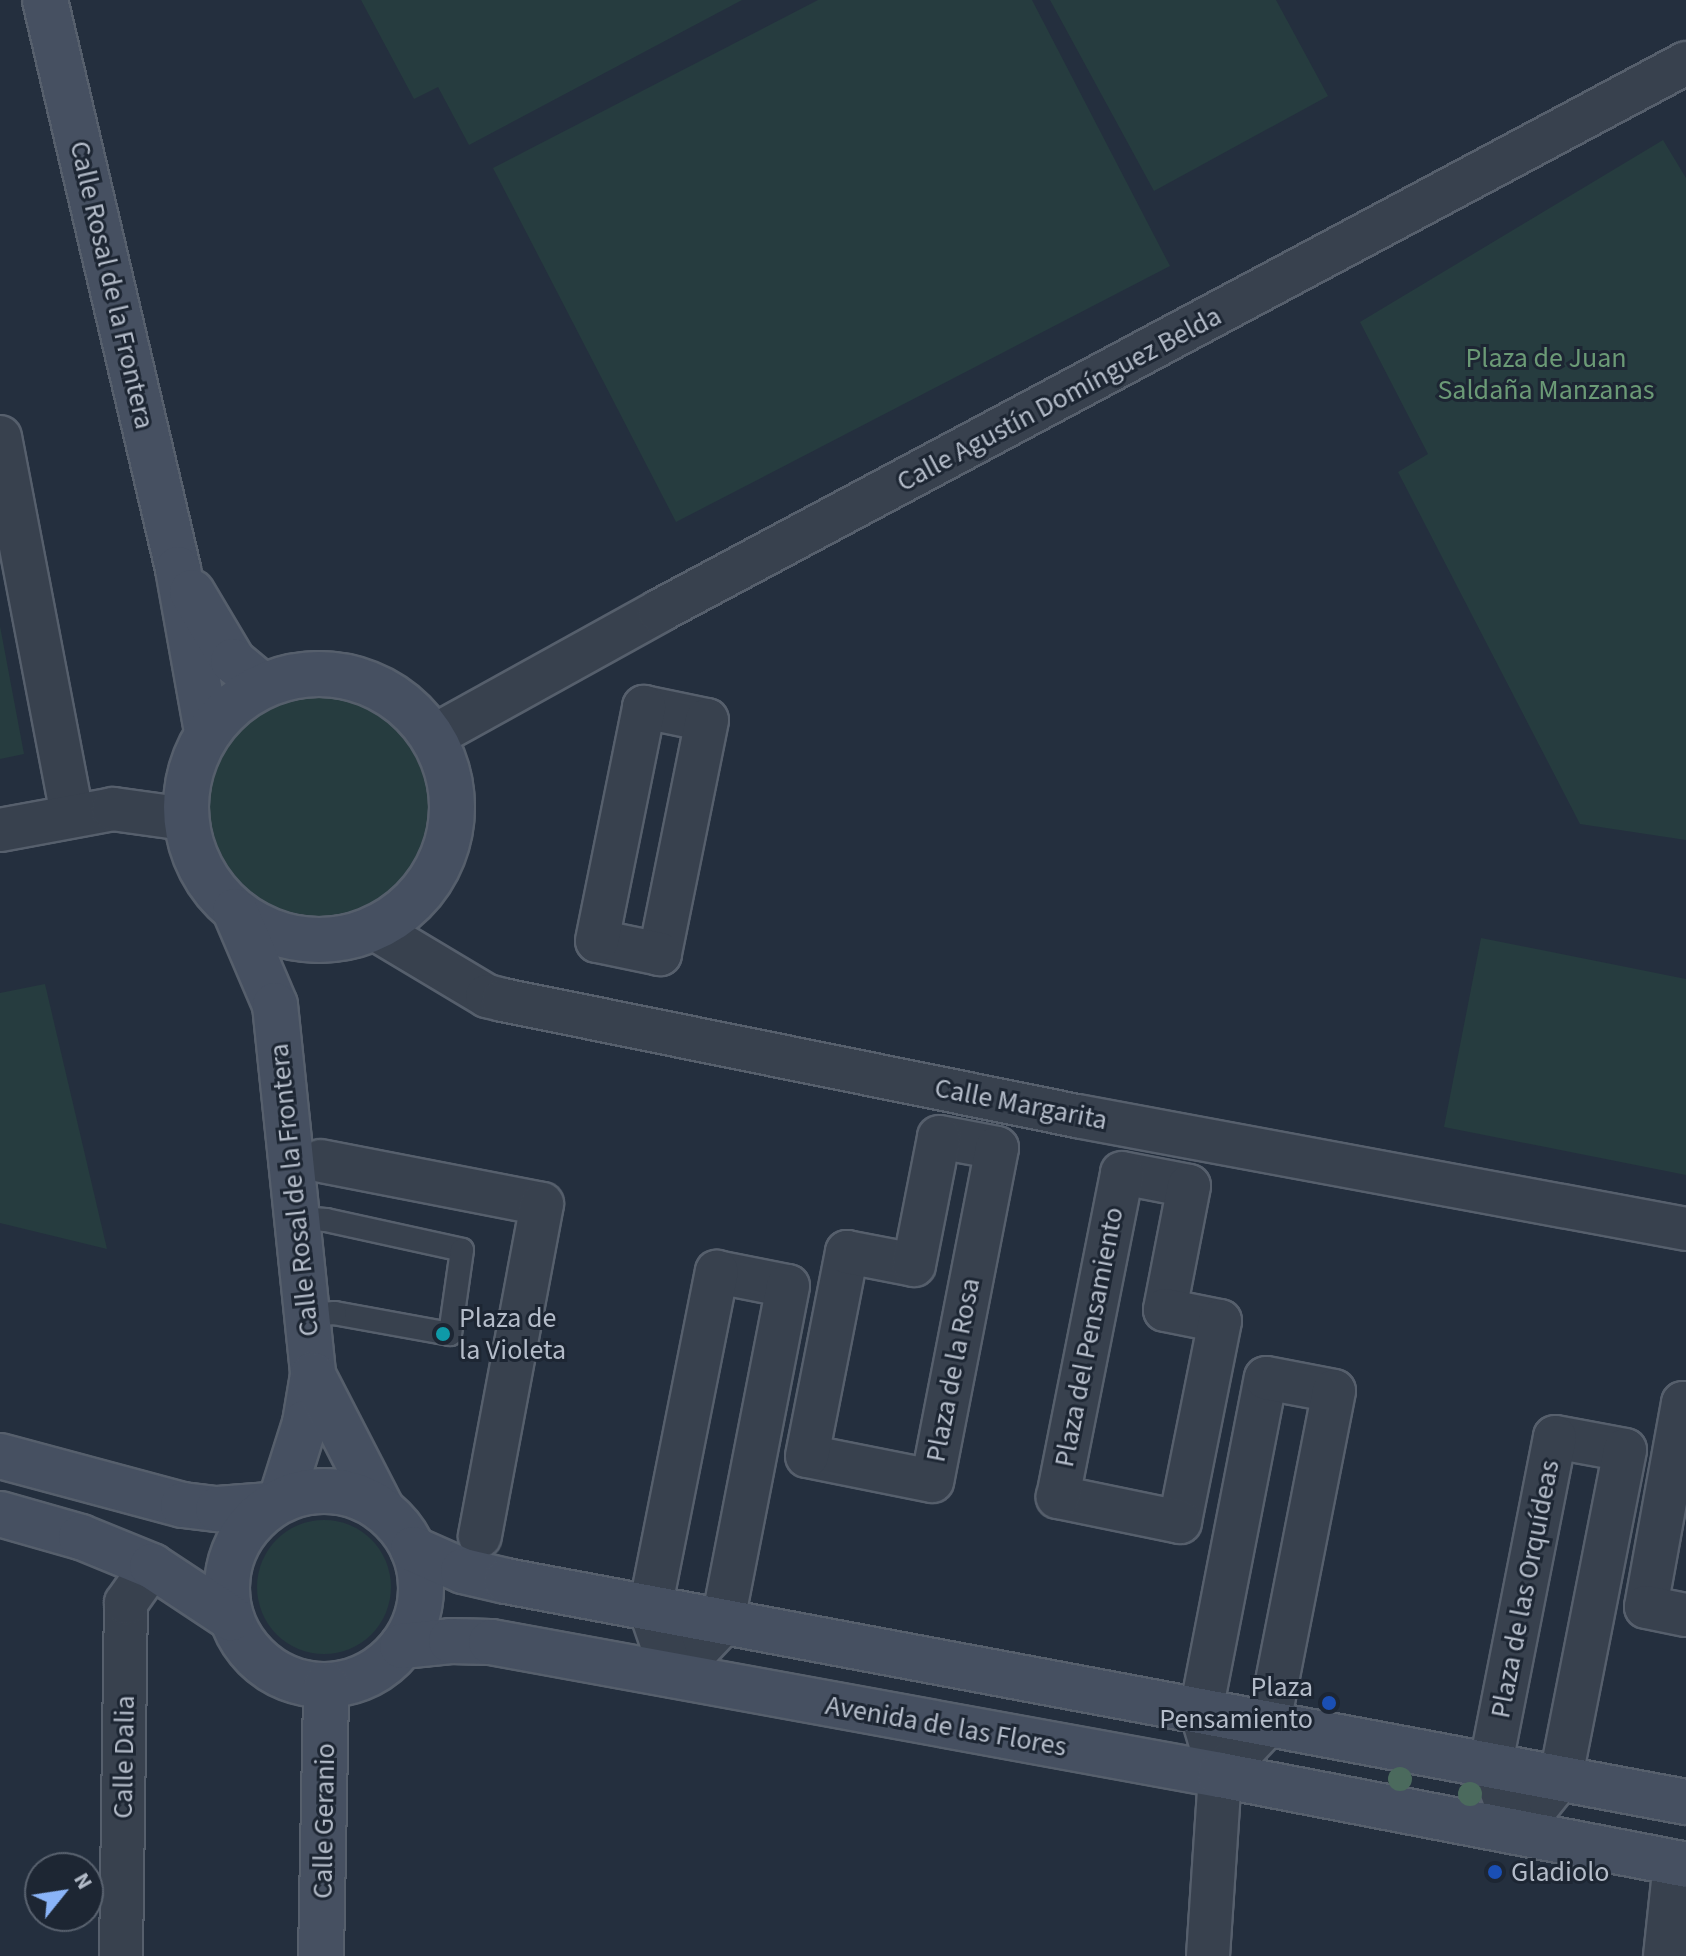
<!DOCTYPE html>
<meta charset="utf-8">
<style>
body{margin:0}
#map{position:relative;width:1686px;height:1956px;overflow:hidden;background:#242f3e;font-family:"Source Sans 3",sans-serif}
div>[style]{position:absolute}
.green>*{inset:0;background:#263c3f}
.round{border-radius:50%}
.roads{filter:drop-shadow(2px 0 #565f6c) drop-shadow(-2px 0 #565f6c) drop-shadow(0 2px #565f6c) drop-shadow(0 -2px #565f6c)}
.lane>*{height:22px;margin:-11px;padding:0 11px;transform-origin:11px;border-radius:11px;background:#38414e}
.street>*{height:42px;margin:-21px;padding:0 21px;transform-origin:21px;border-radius:21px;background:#38414e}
.secondary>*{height:44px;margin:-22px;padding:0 22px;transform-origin:22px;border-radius:22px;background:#465061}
.secondary>.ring{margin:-22px;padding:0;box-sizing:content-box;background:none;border:44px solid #465061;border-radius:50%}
.trees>*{width:24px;height:24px;margin:-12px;border-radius:50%;background:#4b6a5d}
.dots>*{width:22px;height:22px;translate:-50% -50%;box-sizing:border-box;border:4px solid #1d2633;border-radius:50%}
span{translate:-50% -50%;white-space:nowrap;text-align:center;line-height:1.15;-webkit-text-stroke:6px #1d2633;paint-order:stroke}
.street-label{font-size:28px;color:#b4bcc9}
.park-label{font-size:28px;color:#6b9a76}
.poi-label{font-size:28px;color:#b4bcc9}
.left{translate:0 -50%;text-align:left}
.right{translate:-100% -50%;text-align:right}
.north{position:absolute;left:24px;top:1852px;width:80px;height:80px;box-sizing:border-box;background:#1d2633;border:2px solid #59626f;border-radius:50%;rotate:60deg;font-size:22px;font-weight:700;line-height:32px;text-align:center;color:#b4bcc9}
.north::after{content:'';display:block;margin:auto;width:28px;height:36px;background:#8ab4f8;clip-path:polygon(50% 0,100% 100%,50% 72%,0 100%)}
</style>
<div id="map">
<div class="green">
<i style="clip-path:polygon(361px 0,742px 0,469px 145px,438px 87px,414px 99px)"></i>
<i style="clip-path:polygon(818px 0,1032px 0,1170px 266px,676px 522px,493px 168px)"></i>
<i style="clip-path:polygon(1050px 0,1276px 0,1328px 96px,1154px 191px)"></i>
<i style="clip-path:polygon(1663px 140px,1686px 178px,1686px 840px,1580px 824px,1398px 472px,1428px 454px,1360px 322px)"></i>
<i style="clip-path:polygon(0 626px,24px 754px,0 759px)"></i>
<i class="round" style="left:202px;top:691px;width:228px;height:228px"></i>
<i style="clip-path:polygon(1481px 938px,1686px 979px,1686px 1175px,1444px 1127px)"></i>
<i style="clip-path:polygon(45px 984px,107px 1249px,0 1223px,0 993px)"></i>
<i class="round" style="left:257px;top:1520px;width:134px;height:134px"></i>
</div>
<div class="roads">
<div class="lane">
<i style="left:298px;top:1218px;width:28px;rotate:4deg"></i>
<i style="left:326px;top:1220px;width:139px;rotate:12.4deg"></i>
<i style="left:462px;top:1250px;width:85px;rotate:98.1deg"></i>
<i style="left:450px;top:1334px;width:117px;rotate:-169.7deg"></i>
<i style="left:335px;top:1313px;width:28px;rotate:176deg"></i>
</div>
<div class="street">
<i style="left:0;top:437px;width:386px;rotate:79.2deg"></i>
<i style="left:644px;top:707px;width:64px;rotate:11.7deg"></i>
<i style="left:707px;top:720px;width:239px;rotate:101.4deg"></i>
<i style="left:660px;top:954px;width:64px;rotate:-168.3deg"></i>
<i style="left:597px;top:941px;width:239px;rotate:-78.6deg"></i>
<i style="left:432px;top:737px;width:260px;rotate:-29deg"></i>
<i style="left:659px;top:611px;width:1164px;rotate:-28.08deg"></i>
<i style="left:0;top:830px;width:115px;rotate:-10.5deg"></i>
<i style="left:113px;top:809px;width:73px;rotate:7.9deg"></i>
<i style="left:375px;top:929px;width:131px;rotate:30.9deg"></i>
<i style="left:487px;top:996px;width:16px;rotate:14deg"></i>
<i style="left:503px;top:1000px;width:586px;rotate:11.43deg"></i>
<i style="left:1077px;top:1116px;width:619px;rotate:10.51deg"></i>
<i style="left:939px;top:1137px;width:59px;rotate:10.7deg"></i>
<i style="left:997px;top:1148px;width:339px;rotate:101deg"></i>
<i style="left:932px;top:1481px;width:127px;rotate:-168.7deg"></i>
<i style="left:807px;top:1456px;width:208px;rotate:-78.9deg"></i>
<i style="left:847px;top:1252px;width:68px;rotate:11deg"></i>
<i style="left:914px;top:1265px;width:130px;rotate:-78.9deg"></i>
<i style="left:321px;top:1161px;width:225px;rotate:11deg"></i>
<i style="left:542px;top:1204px;width:338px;rotate:100.6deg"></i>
<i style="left:1122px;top:1173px;width:68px;rotate:11deg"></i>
<i style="left:1189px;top:1186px;width:126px;rotate:101deg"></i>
<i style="left:1165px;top:1310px;width:56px;rotate:11.3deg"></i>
<i style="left:1220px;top:1321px;width:205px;rotate:101.3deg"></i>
<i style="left:1180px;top:1522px;width:125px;rotate:-168.4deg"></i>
<i style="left:1058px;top:1497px;width:330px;rotate:-78.8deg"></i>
<i style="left:717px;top:1272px;width:72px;rotate:11.2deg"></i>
<i style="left:788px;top:1286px;width:344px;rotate:101deg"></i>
<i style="left:722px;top:1624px;width:71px;rotate:133.3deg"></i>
<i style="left:673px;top:1676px;width:71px;rotate:-108.9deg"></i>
<i style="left:650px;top:1609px;width:344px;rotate:-78.8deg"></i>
<i style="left:1686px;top:1404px;width:3px;rotate:-162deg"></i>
<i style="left:1683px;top:1403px;width:207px;rotate:100.3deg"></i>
<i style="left:1646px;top:1607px;width:41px;rotate:11.3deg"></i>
<i style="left:1555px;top:1437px;width:71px;rotate:10.5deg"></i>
<i style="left:1625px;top:1450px;width:333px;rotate:101.1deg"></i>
<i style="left:1561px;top:1777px;width:70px;rotate:128.7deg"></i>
<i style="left:1517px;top:1832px;width:74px;rotate:-110.6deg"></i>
<i style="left:1491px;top:1763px;width:332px;rotate:-78.9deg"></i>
<i style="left:121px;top:1956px;width:353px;rotate:-89.2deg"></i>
<i style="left:126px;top:1603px;width:45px;rotate:-54.9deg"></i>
<i style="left:1208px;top:1956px;width:181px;rotate:-86.2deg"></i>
<i style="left:1220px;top:1775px;width:67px;rotate:-106.5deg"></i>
<i style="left:1201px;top:1711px;width:339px;rotate:-79deg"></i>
<i style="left:1266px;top:1378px;width:69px;rotate:10.8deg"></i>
<i style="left:1334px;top:1391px;width:338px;rotate:101.1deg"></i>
<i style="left:1269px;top:1723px;width:71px;rotate:133.3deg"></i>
<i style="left:1665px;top:1956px;width:94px;rotate:-83.9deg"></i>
</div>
<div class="secondary">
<i style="left:45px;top:0;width:584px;rotate:76.84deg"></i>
<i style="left:178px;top:569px;width:166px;rotate:79.9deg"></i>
<i style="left:192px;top:592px;width:80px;rotate:59.3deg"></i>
<i style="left:233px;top:661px;width:38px;rotate:40deg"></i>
<i class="ring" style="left:186px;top:674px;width:222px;height:222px"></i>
<i style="left:235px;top:911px;width:102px;rotate:66.9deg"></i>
<i style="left:275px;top:1005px;width:372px;rotate:84.1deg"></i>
<i style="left:313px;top:1375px;width:49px;rotate:99.5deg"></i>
<i style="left:305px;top:1423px;width:80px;rotate:107.5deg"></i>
<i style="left:313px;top:1375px;width:151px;rotate:62.8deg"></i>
<i style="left:0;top:1456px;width:189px;rotate:15deg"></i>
<i style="left:183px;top:1505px;width:35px;rotate:7deg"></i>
<i style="left:218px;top:1509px;width:52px;rotate:-4.4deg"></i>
<i class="ring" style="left:227px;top:1491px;width:150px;height:150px"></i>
<i style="left:0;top:1514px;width:84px;rotate:15.9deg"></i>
<i style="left:81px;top:1537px;width:77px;rotate:22.2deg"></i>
<i style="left:152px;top:1566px;width:95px;rotate:33.4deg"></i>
<i style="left:413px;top:1549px;width:55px;rotate:23.7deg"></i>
<i style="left:463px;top:1571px;width:44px;rotate:13.1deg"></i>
<i style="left:506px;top:1581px;width:1201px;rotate:10.61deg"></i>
<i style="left:402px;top:1646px;width:49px;rotate:-5.8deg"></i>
<i style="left:451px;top:1641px;width:40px;rotate:1.4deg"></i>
<i style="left:491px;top:1642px;width:741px;rotate:10.34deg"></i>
<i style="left:1220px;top:1775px;width:475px;rotate:10.9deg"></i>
<i style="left:321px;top:1956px;width:271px;rotate:-88.9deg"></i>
</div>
</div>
<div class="trees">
<i style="left:1400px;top:1779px"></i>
<i style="left:1470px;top:1794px"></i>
</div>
<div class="dots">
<i style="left:443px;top:1334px;background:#0f9aa8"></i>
<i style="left:1329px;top:1703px;background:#1a4fb4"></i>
<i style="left:1495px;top:1872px;background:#1a4fb4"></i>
</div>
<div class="street-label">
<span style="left:112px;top:285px;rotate:77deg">Calle Rosal de la Frontera</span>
<span style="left:1059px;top:399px;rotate:-28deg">Calle Agustín Domínguez Belda</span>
<span style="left:1021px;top:1104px;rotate:11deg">Calle Margarita</span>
<span style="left:294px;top:1190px;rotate:-96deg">Calle Rosal de la Frontera</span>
<span style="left:1089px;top:1337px;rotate:-79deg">Plaza del Pensamiento</span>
<span style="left:953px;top:1370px;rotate:-79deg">Plaza de la Rosa</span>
<span style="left:1525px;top:1589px;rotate:-79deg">Plaza de las Orquídeas</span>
<span style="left:946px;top:1726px;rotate:10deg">Avenida de las Flores</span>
<span style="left:124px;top:1757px;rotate:-89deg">Calle Dalia</span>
<span style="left:324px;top:1821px;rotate:-89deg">Calle Geranio</span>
</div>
<div class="park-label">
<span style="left:1546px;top:374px">Plaza de Juan<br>Saldaña Manzanas</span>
</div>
<div class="poi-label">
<span class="left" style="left:459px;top:1334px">Plaza de<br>la Violeta</span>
<span class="right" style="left:1313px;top:1703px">Plaza<br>Pensamiento</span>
<span class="left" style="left:1511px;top:1872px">Gladiolo</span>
</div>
<div class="north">N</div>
</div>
